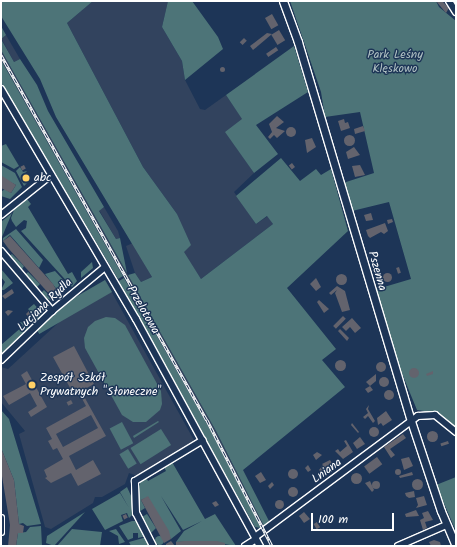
<!DOCTYPE html>
<meta charset="utf-8">
<style>
body{margin:0}
#map{position:relative;width:457px;height:547px;overflow:hidden;background:#1d3557;font-family:Kalam,sans-serif}
div>[style]{position:absolute}
.built>*{inset:0;background:#32435e}
.green>*{inset:0;background:#4d7478;transform-origin:0 0}
.round{border-radius:50%}
.building>*{inset:0;background:#63636d;transform-origin:0 0}
.roads{filter:drop-shadow(1px 0 #fff) drop-shadow(-1px 0 #fff) drop-shadow(0 1px #fff) drop-shadow(0 -1px #fff)}
.minor>*{height:6px;margin:-3px;padding:0 3px;transform-origin:3px;border-radius:3px;background:#1d3557}
.tertiary>*{height:7px;margin:-3.5px;padding:0 3.5px;transform-origin:3.5px;border-radius:3.5px;background:#1d3557}
.rail>*{height:3px;margin-top:-1.5px;transform-origin:0;background:repeating-linear-gradient(90deg,#1d3557 0 4.5px,#fff 0 9px);box-sizing:border-box;border-block:1px solid #fff}
.dots>*{width:11px;height:11px;translate:-50% -50%;box-sizing:border-box;border:2px solid #1d3557;border-radius:50%}
span{translate:-50% -50%;white-space:nowrap;text-align:center;line-height:1.15;-webkit-text-stroke:3px #1d3557;paint-order:stroke}
.park-label{font-size:12px;color:#afc0c2}
.poi-label{font-size:12px;color:#fff}
.left{translate:0 -50%;text-align:left}
.street-label{font-size:12px;color:#fff}
.frame{position:absolute;inset:0;border:2px solid #fff;pointer-events:none}
.scale{position:absolute;left:311px;top:513px;width:83px;height:18px;box-sizing:border-box;border:2px solid #fff;border-top:0;padding-left:5px;font-size:12px;line-height:14px;white-space:nowrap;color:#fff;-webkit-text-stroke:3px #1d3557;paint-order:stroke}
</style>
<div id="map">
<div class="built">
<i style="clip-path:polygon(93px 1px,168px 1px,162px 27px,182px 61px,185px 80px,200px 109px,205px 110px,226px 95px,243px 120px,226px 132px,254px 173px,234px 192px,256px 224px,268px 216px,273px 224px,201px 279px,183px 252px,177px 214px,143px 167px,67px 23px)"></i>
<i style="clip-path:polygon(6px 35px,20px 59px,14px 62px,1px 38px)"></i>
<i style="clip-path:polygon(1px 50px,216px 431px,264px 526px,261px 528px,203px 417px,1px 60px)"></i>
<i style="clip-path:polygon(104px 207px,118px 231px,120px 238px,116px 239px,99px 210px)"></i>
<i style="clip-path:polygon(133px 243px,152px 277px,141px 282px,135px 273px,126px 246px)"></i>
<i style="clip-path:polygon(105px 280px,195px 442px,137px 476px,129px 473px,125px 484px,102px 497px,95px 497px,93px 503px,51px 529px,45px 527px,19px 434px,25px 431px,1px 402px,1px 367px,8px 369px)"></i>
</div>
<div class="green">
<i style="clip-path:polygon(1px 1px,93px 1px,67px 23px,143px 167px,177px 214px,191px 245px,184px 252px,201px 279px,273px 224px,267px 216px,256px 224px,236px 196px,281px 158px,300px 181px,316px 169px,321px 175px,331px 169px,348px 231px,287px 288px,336px 349px,322px 360px,345px 387px,243px 470px,269px 521px,264px 526px,216px 431px,128px 275px,135px 273px,141px 282px,152px 277px,56px 117px,40px 79px,1px 16px)"></i>
<i style="clip-path:polygon(168px 1px,192px 1px,218px 37px,223px 49px,185px 80px,182px 61px,162px 27px)"></i>
<i style="clip-path:polygon(290px 1px,436px 1px,439px 7px,456px 21px,456px 427px,438px 413px,417px 410px,396px 359px,374px 290px,411px 279px,389px 202px,352px 211px,343px 183px,374px 173px,360px 112px,325px 117px,321px 92px)"></i>
<i style="clip-path:polygon(1px 26px,6px 35px,1px 39px,14px 62px,20px 59px,37px 85px,48px 111px,104px 207px,99px 211px,116px 239px,120px 238px,127px 273px,1px 50px)"></i>
<i style="clip-path:polygon(294px 46px,308px 92px,256px 125px,278px 154px,254px 173px,225px 132px,242px 119px,226px 95px)"></i>
<i style="clip-path:polygon(1px 60px,123px 276px,118px 279px,1px 82px)"></i>
<i style="clip-path:polygon(6px 144px,19px 166px,14px 169px,1px 162px,1px 146px)"></i>
<i style="clip-path:polygon(1px 165px,15px 173px,22px 187px,10px 199px,1px 196px,1px 192px,5px 189px,11px 193px,16px 185px,1px 177px)"></i>
<i style="clip-path:polygon(20px 167px,23px 172px,27px 171px,22px 177px,25px 181px,30px 180px,24px 186px,16px 171px)"></i>
<i style="clip-path:polygon(27px 199px,31px 204px,28px 207px,68px 274px,72px 272px,77px 281px,72px 287px,21px 231px,26px 228px,27px 221px,24px 220px,16px 227px,12px 221px,11px 218px,14px 210px)"></i>
<i style="clip-path:polygon(12px 213px,2px 237px,1px 238px,1px 222px)"></i>
<i style="clip-path:polygon(16px 229px,43px 260px,39px 268px,10px 235px,3px 241px,3px 238px)"></i>
<i style="clip-path:polygon(12px 254px,24px 266px,21px 271px,9px 256px)"></i>
<i style="clip-path:polygon(92px 262px,93px 268px,81px 278px,81px 272px)"></i>
<i style="clip-path:polygon(1px 269px,13px 283px,4px 290px,1px 290px,5px 282px,1px 277px)"></i>
<i style="clip-path:polygon(55px 271px,68px 285px,51px 300px,42px 297px,40px 294px,44px 290px,51px 297px,58px 291px,45px 274px)"></i>
<i style="clip-path:polygon(28px 272px,40px 284px,36px 288px,25px 275px)"></i>
<i style="clip-path:polygon(124px 278px,212px 433px,261px 528px,255px 527px,120px 286px,119px 281px)"></i>
<i style="left:105px;top:280px;width:14px;height:84px;rotate:60deg"></i>
<i style="clip-path:polygon(34px 304px,43px 314px,33px 323px,29px 319px,33px 315px,28px 309px)"></i>
<i style="clip-path:polygon(106px 317px,115px 318px,125px 325px,161px 391px,162px 404px,160px 410px,146px 422px,133px 422px,122px 415px,85px 348px,84px 338px,88px 327px,95px 321px)"></i>
<i style="clip-path:polygon(20px 322px,24px 323px,29px 328px,1px 354px,1px 345px,23px 326px)"></i>
<i style="clip-path:polygon(1px 410px,9px 419px,41px 524px,27px 526px,23px 523px,19px 524px,14px 480px,1px 448px)"></i>
<i style="clip-path:polygon(158px 421px,159px 422px,134px 438px,133px 436px)"></i>
<i style="left:122px;top:422px;width:24px;height:14px;rotate:62deg"></i>
<i style="left:161px;top:429px;width:19px;height:36px;rotate:58deg"></i>
<i style="left:128px;top:449px;width:17px;height:10px;rotate:59deg"></i>
<i style="clip-path:polygon(172px 462px,205px 519px,215px 514px,236px 546px,205px 541px,176px 542px,184px 531px,202px 521px,183px 530px,161px 496px,181px 531px,171px 539px,148px 497px,141px 500px,145px 508px,139px 512px,138px 488px,141px 481px,146px 477px,148px 481px,166px 471px,164px 467px)"></i>
<i style="clip-path:polygon(456px 477px,456px 531px,436px 485px)"></i>
<i style="clip-path:polygon(127px 487px,132px 498px,132px 515px,129px 518px,127px 513px,121px 515px,123px 521px,105px 530px,92px 509px,120px 493px,129px 508px,120px 492px)"></i>
<i style="clip-path:polygon(85px 512px,54px 546px,46px 543px,47px 536px)"></i>
<i style="clip-path:polygon(147px 514px,156px 528px,151px 533px,142px 517px)"></i>
<i style="clip-path:polygon(132px 521px,138px 521px,146px 536px,138px 538px,138px 533px,133px 533px,133px 538px,128px 540px,119px 526px)"></i>
<i style="clip-path:polygon(41px 526px,42px 546px,16px 546px,18px 533px,26px 532px,30px 527px)"></i>
<i style="clip-path:polygon(72px 529px,102px 532px,100px 546px,57px 546px)"></i>
<i style="clip-path:polygon(116px 529px,118px 532px,125px 542px,119px 544px,118px 536px,109px 531px)"></i>
<i class="round" style="left:154.5px;top:535.5px;width:9px;height:9px"></i>
<i style="clip-path:polygon(147px 537px,150px 546px,131px 546px,129px 542px)"></i>
</div>
<div class="building">
<i style="clip-path:polygon(436px 1px,442px 1px,449px 8px,446px 13px)"></i>
<i style="left:272px;top:14px;width:13px;height:8px;rotate:61deg"></i>
<i style="left:279px;top:30px;width:12px;height:9px;rotate:59deg"></i>
<i style="clip-path:polygon(267px 33px,272px 34px,253px 50px,250px 46px)"></i>
<i style="left:244px;top:38px;width:4px;height:6px;rotate:45deg"></i>
<i style="left:276px;top:47px;width:4px;height:12px;rotate:56deg"></i>
<i class="round" style="left:219.5px;top:66.5px;width:5px;height:5px"></i>
<i style="clip-path:polygon(277px 116px,284px 122px,276px 128px,285px 131px,277px 138px,274px 135px,270px 139px,268px 137px,272px 132px,269px 124px)"></i>
<i style="clip-path:polygon(344px 119px,345px 123px,348px 122px,350px 128px,341px 131px,338px 121px)"></i>
<i style="clip-path:polygon(363px 126px,365px 131px,355px 134px,354px 129px)"></i>
<i class="round" style="left:286px;top:127px;width:10px;height:10px"></i>
<i class="round" style="left:343.5px;top:134.5px;width:11px;height:11px"></i>
<i style="clip-path:polygon(312px 138px,316px 147px,307px 153px,305px 140px)"></i>
<i style="clip-path:polygon(354px 147px,360px 155px,348px 159px,346px 152px)"></i>
<i style="left:292px;top:163px;width:5px;height:4px;rotate:53deg"></i>
<i style="left:24px;top:165px;width:4px;height:4px;rotate:63deg"></i>
<i style="clip-path:polygon(360px 165px,365px 175px,355px 177px,352px 166px)"></i>
<i style="clip-path:polygon(2px 176px,16px 185px,11px 193px,1px 188px)"></i>
<i style="clip-path:polygon(371px 213px,373px 220px,366px 221px,364px 215px)"></i>
<i style="clip-path:polygon(392px 219px,393px 222px,388px 224px,387px 220px)"></i>
<i style="clip-path:polygon(385px 223px,388px 231px,384px 234px,381px 232px,370px 238px,368px 236px,366px 230px)"></i>
<i style="clip-path:polygon(10px 236px,53px 284px,57px 291px,51px 296px,8px 248px,3px 241px)"></i>
<i style="left:399px;top:267px;width:6px;height:3px;rotate:72deg"></i>
<i class="round" style="left:382.5px;top:272.5px;width:9px;height:9px"></i>
<i class="round" style="left:335.5px;top:273.5px;width:11px;height:11px"></i>
<i style="clip-path:polygon(316px 278px,321px 287px,316px 291px,310px 284px)"></i>
<i style="clip-path:polygon(337px 286px,345px 291px,350px 310px,342px 312px,335px 293px,337px 290px,331px 295px,329px 293px)"></i>
<i style="clip-path:polygon(12px 289px,14px 293px,5px 299px,2px 296px)"></i>
<i style="clip-path:polygon(319px 300px,329px 309px,324px 313px,317px 302px)"></i>
<i style="clip-path:polygon(8px 310px,13px 311px,8px 316px,5px 312px)"></i>
<i style="clip-path:polygon(29px 311px,32px 315px,29px 318px,26px 314px)"></i>
<i style="left:343px;top:316px;width:4px;height:14px;rotate:45deg"></i>
<i style="clip-path:polygon(352px 318px,361px 328px,355px 333px,350px 327px,346px 331px,342px 327px)"></i>
<i style="clip-path:polygon(340px 329px,349px 338px,347px 341px,338px 331px)"></i>
<i style="clip-path:polygon(evenodd,74px 346px,94px 384px,81px 391px,106px 436px,69px 456px,76px 470px,93px 460px,101px 474px,78px 486px,71px 473px,51px 483px,45px 478px,47px 477px,44px 470px,63px 459px,57px 448px,53px 450px,48px 441px,52px 439px,46px 428px,86px 406px,79px 393px,74px 395px,53px 357px,74px 346px,91px 415px,98px 428px,63px 447px,56px 434px,91px 415px)"></i>
<i class="round" style="left:334.5px;top:359.5px;width:11px;height:11px"></i>
<i class="round" style="left:376px;top:362px;width:10px;height:10px"></i>
<i class="round" style="left:409px;top:368px;width:10px;height:10px"></i>
<i style="clip-path:polygon(27px 371px,47px 407px,31px 417px,28px 412px,37px 406px,30px 393px,9px 405px,3px 396px,26px 384px,21px 375px)"></i>
<i style="clip-path:polygon(433px 371px,433px 374px,427px 376px,426px 374px)"></i>
<i style="clip-path:polygon(376px 374px,376px 381px,370px 386px,366px 382px)"></i>
<i class="round" style="left:379px;top:377px;width:10px;height:10px"></i>
<i style="clip-path:polygon(370px 386px,373px 390px,368px 393px,365px 389px)"></i>
<i class="round" style="left:384px;top:390px;width:10px;height:10px"></i>
<i style="left:71px;top:400px;width:4px;height:5px;rotate:63deg"></i>
<i style="clip-path:polygon(369px 405px,368px 409px,375px 421px,373px 423px,368px 416px,365px 419px,363px 417px,368px 413px,366px 409px)"></i>
<i style="clip-path:polygon(386px 411px,392px 420px,383px 426px,381px 423px,378px 425px,377px 418px)"></i>
<i style="clip-path:polygon(352px 423px,359px 432px,358px 433px,351px 425px)"></i>
<i class="round" style="left:369px;top:427px;width:10px;height:10px"></i>
<i class="round" style="left:426.5px;top:430.5px;width:11px;height:11px"></i>
<i style="clip-path:polygon(403px 434px,406px 438px,390px 449px,395px 455px,391px 458px,384px 447px)"></i>
<i style="clip-path:polygon(360px 437px,365px 444px,357px 449px,353px 443px)"></i>
<i style="clip-path:polygon(346px 440px,353px 452px,343px 459px,335px 451px,338px 449px,340px 452px,347px 446px,344px 441px)"></i>
<i style="left:448px;top:441px;width:3px;height:8px;rotate:72deg"></i>
<i style="clip-path:polygon(1px 448px,14px 480px,19px 524px,24px 526px,23px 533px,18px 533px,16px 546px,8px 546px,10px 525px,1px 470px)"></i>
<i style="clip-path:polygon(317px 452px,322px 455px,316px 460px,313px 455px)"></i>
<i style="left:377px;top:457px;width:9px;height:16px;rotate:54deg"></i>
<i style="clip-path:polygon(409px 457px,413px 466px,404px 470px,401px 459px)"></i>
<i style="clip-path:polygon(330px 460px,334px 466px,325px 473px,321px 472px,319px 470px,323px 465px,322px 464px)"></i>
<i style="clip-path:polygon(308px 465px,311px 470px,308px 472px,305px 468px)"></i>
<i class="round" style="left:395px;top:469px;width:6px;height:6px"></i>
<i class="round" style="left:288px;top:469px;width:10px;height:10px"></i>
<i style="clip-path:polygon(261px 472px,266px 480px,260px 483px,255px 476px)"></i>
<i style="clip-path:polygon(412px 472px,413px 475px,400px 478px,399px 476px)"></i>
<i class="round" style="left:350.5px;top:472.5px;width:11px;height:11px"></i>
<i class="round" style="left:411.5px;top:478.5px;width:11px;height:11px"></i>
<i style="clip-path:polygon(370px 481px,374px 490px,372px 492px,365px 483px)"></i>
<i class="round" style="left:372px;top:481px;width:8px;height:8px"></i>
<i style="clip-path:polygon(272px 482px,274px 485px,270px 489px,268px 486px)"></i>
<i class="round" style="left:288px;top:487px;width:10px;height:10px"></i>
<i style="clip-path:polygon(414px 491px,415px 497px,409px 498px,406px 496px,405px 493px)"></i>
<i style="clip-path:polygon(148px 496px,169px 531px,171px 539px,164px 543px,141px 500px)"></i>
<i style="clip-path:polygon(424px 496px,427px 505px,416px 508px,418px 505px,416px 498px)"></i>
<i class="round" style="left:274.5px;top:499.5px;width:9px;height:9px"></i>
<i style="clip-path:polygon(216px 501px,219px 505px,215px 507px,212px 503px)"></i>
<i style="clip-path:polygon(416px 510px,419px 516px,406px 517px,405px 514px)"></i>
<i style="clip-path:polygon(428px 511px,433px 520px,425px 522px,427px 528px,423px 530px,420px 520px,424px 518px,422px 513px)"></i>
<i style="clip-path:polygon(304px 512px,310px 519px,304px 523px,299px 516px)"></i>
<i style="left:126px;top:514px;width:4px;height:4px;rotate:63deg"></i>
<i style="left:317px;top:522px;width:6px;height:4px;rotate:59deg"></i>
<i style="clip-path:polygon(434px 540px,440px 542px,441px 546px,431px 546px,429px 542px)"></i>
<i style="clip-path:polygon(171px 541px,175px 546px,166px 546px,166px 544px)"></i>
<i style="clip-path:polygon(217px 541px,225px 543px,225px 546px,176px 546px,176px 542px,184px 541px)"></i>
</div>
<div class="roads">
<div class="minor">
<i style="left:449px;top:1px;width:13px;rotate:58deg"></i>
<i style="left:1px;top:89px;width:267px;rotate:59.6deg"></i>
<i style="left:136px;top:319px;width:259px;rotate:61.4deg"></i>
<i style="left:1px;top:215px;width:64px;rotate:-38.7deg"></i>
<i style="left:1px;top:251px;width:79px;rotate:49.6deg"></i>
<i style="left:1px;top:360px;width:71px;rotate:-43.9deg"></i>
<i style="left:52px;top:311px;width:69px;rotate:-39.7deg"></i>
<i style="left:1px;top:518px;width:14px;rotate:90deg"></i>
<i style="left:255px;top:537px;width:203px;rotate:-36.6deg"></i>
<i style="left:418px;top:416px;width:17px;rotate:-3deg"></i>
<i style="left:435px;top:415px;width:27px;rotate:39deg"></i>
<i style="left:153px;top:546px;width:37px;rotate:-117deg"></i>
<i style="left:136px;top:513px;width:32px;rotate:-92deg"></i>
<i style="left:135px;top:481px;width:79px;rotate:-31.1deg"></i>
<i style="left:245px;top:546px;width:13px;rotate:-32deg"></i>
<i style="left:398px;top:546px;width:52px;rotate:-23.6deg"></i>
</div>
<div class="tertiary">
<i style="left:283px;top:1px;width:44px;rotate:69.9deg"></i>
<i style="left:298px;top:42px;width:395px;rotate:73.4deg"></i>
<i style="left:411px;top:421px;width:95px;rotate:71.6deg"></i>
<i style="left:441px;top:511px;width:38px;rotate:67deg"></i>
</div>
</div>
<div class="rail">
<i style="left:1px;top:55px;width:419px;rotate:60.6deg"></i>
<i style="left:207px;top:420px;width:142px;rotate:62.7deg"></i>
</div>
<div class="dots">
<i style="left:26px;top:178px;background:#ffd166"></i>
<i style="left:32px;top:385px;background:#ffd166"></i>
</div>
<div class="park-label">
<span style="left:395px;top:62px">Park Leśny<br>Klęskowo</span>
</div>
<div class="poi-label">
<span class="left" style="left:34px;top:178px">abc</span>
<span class="left" style="left:40px;top:385px">Zespół Szkół<br>Prywatnych "Słoneczne"</span>
</div>
<div class="street-label">
<span style="left:377px;top:271px;rotate:74deg">Pszenna</span>
<span style="left:45px;top:305px;rotate:-44deg">Lucjana Rydla</span>
<span style="left:143px;top:310px;rotate:60deg">Przelotowa</span>
<span style="left:327px;top:471px;rotate:-36deg">Lniana</span>
</div>
<div class="frame"></div>
<div class="scale">100 m</div>
</div>
